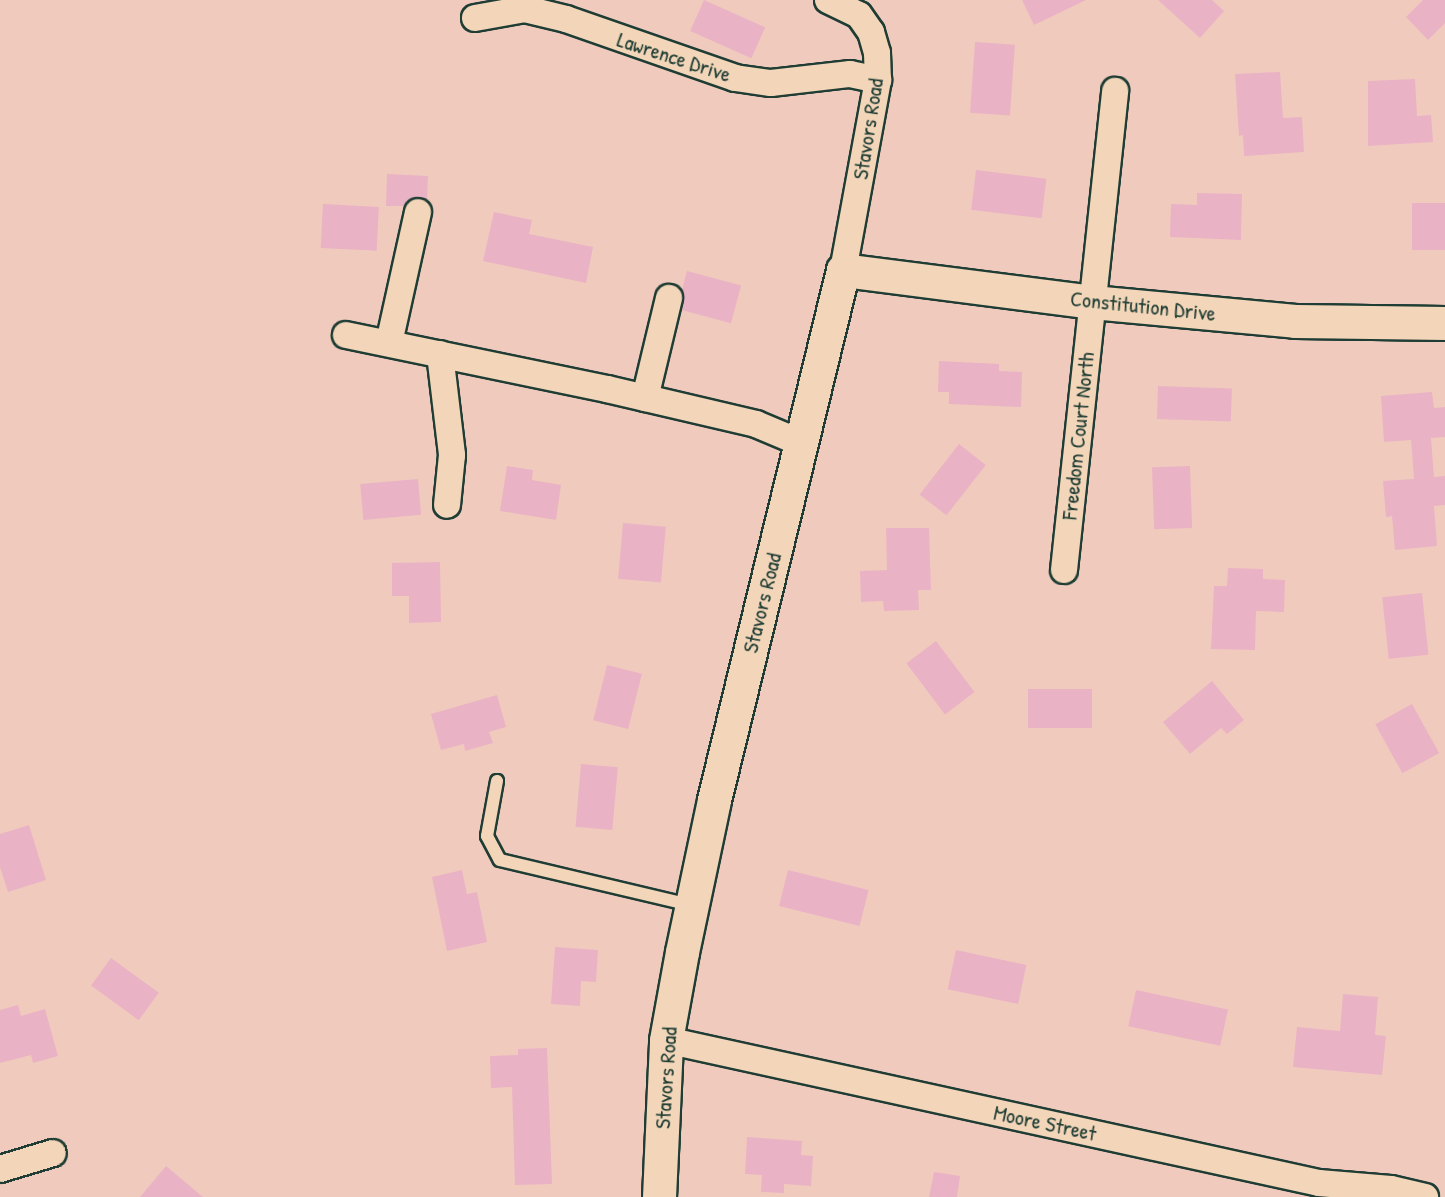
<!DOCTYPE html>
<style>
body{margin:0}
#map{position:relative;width:1445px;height:1197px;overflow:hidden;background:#f0cbbd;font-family:"Patrick Hand",sans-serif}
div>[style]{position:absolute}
.building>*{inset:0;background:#eab2c5;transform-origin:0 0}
.roads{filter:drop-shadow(2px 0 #1f3d34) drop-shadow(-2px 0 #1f3d34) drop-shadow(0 2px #1f3d34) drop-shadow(0 -2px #1f3d34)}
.lane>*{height:12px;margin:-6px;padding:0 6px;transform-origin:6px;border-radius:6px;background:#f3d6b9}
.street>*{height:26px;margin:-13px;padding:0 13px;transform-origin:13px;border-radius:13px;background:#f3d6b9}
.secondary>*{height:33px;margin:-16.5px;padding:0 16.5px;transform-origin:16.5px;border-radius:16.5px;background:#f3d6b9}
span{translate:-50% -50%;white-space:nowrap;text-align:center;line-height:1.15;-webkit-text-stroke:4.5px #f3d6b9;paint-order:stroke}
.street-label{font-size:22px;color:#1f3d34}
</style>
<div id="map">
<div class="building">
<i style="left:704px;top:0;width:67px;height:34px;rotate:24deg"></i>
<i style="clip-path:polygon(1022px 0,1086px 0,1034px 25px)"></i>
<i style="clip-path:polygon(1158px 0,1212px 0,1224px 11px,1200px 38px)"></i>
<i style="clip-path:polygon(1423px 0,1445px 0,1445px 23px,1428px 40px,1406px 17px)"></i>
<i style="left:975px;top:42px;width:40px;height:71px;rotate:4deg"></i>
<i style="clip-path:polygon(1280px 72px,1283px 118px,1302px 117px,1304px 152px,1244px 156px,1243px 135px,1239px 136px,1235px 74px)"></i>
<i style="clip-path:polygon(1415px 79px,1417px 116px,1431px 115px,1433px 142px,1368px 146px,1368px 81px)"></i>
<i style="left:976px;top:170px;width:71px;height:40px;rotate:7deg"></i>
<i style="clip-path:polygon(387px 174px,428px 176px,427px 200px,414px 198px,405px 206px,386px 206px)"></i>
<i style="clip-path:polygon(1197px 193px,1242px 194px,1241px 240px,1170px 237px,1171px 204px,1197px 205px)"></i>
<i style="left:1445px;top:203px;width:47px;height:33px;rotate:90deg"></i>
<i style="left:323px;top:204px;width:56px;height:44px;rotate:3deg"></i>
<i style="clip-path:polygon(494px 212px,532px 220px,529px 234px,593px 247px,586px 283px,483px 261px)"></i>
<i style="left:687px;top:271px;width:56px;height:39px;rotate:15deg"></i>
<i style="clip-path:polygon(939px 361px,999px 364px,999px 371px,1022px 372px,1021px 407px,949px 404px,949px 392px,938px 392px)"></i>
<i style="left:1158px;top:386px;width:74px;height:33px;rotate:2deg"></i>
<i style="clip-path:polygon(1432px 392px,1434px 408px,1445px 407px,1445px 437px,1431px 438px,1434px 477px,1445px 476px,1445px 505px,1434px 506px,1437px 546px,1395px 550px,1392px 516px,1386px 517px,1383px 481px,1414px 479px,1411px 440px,1384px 442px,1381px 396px)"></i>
<i style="left:959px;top:444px;width:34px;height:64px;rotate:38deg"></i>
<i style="clip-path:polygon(507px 466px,533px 470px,532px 480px,561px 485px,556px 520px,500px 511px)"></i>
<i style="left:1190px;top:466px;width:62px;height:38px;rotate:88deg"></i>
<i style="left:418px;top:479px;width:36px;height:58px;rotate:85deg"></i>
<i style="left:623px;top:523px;width:43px;height:56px;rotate:5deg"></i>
<i style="clip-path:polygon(886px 528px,929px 528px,931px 590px,918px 590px,919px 610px,884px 611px,883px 601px,861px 602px,860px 571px,887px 570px)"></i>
<i style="clip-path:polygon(440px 562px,441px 622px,409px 623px,409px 596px,392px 596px,392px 563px)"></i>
<i style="clip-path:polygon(1228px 568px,1263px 569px,1263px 579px,1285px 580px,1284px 612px,1256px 611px,1255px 650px,1211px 649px,1214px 586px,1227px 586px)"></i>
<i style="left:1422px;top:593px;width:62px;height:40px;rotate:84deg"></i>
<i style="left:936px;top:641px;width:64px;height:37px;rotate:53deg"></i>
<i style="left:607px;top:665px;width:36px;height:57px;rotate:14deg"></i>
<i style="clip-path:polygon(1212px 681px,1244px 720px,1227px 734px,1221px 728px,1190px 754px,1163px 722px)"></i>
<i style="left:1028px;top:689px;width:64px;height:39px"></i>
<i style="clip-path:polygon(497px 695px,506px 727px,489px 732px,493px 743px,465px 751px,464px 744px,441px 750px,431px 714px)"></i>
<i style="left:1412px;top:704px;width:56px;height:42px;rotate:61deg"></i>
<i style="left:581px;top:764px;width:37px;height:63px;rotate:5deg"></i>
<i style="clip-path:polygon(29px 825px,46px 880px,8px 892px,0 867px,0 834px)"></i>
<i style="clip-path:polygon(462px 870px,467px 894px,477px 892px,487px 942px,447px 951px,432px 877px)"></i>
<i style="left:788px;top:870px;width:83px;height:37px;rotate:14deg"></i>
<i style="clip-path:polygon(555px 947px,598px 950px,596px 982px,581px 981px,580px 1006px,551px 1004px)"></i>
<i style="left:956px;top:950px;width:72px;height:40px;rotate:12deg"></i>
<i style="left:111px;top:958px;width:59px;height:34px;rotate:36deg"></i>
<i style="left:1136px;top:990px;width:94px;height:37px;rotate:12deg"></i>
<i style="clip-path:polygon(1343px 994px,1378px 997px,1375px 1035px,1386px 1036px,1382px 1075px,1293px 1067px,1297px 1027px,1340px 1031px)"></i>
<i style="clip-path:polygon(18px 1005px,21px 1016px,45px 1009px,58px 1056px,33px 1063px,31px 1055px,0 1063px,0 1010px)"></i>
<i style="clip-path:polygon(547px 1048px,552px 1184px,515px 1185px,512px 1087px,491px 1088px,490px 1056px,518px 1055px,518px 1049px)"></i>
<i style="clip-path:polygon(747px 1137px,802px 1141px,801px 1155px,813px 1156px,811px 1186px,784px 1184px,784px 1193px,761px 1192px,762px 1175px,745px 1174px)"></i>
<i style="clip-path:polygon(166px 1166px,203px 1197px,140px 1197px)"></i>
<i style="clip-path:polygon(934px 1172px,960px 1176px,957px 1197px,929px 1197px)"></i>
</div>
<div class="roads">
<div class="lane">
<i style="left:497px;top:781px;width:56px;rotate:100.3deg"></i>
<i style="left:487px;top:836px;width:27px;rotate:62deg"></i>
<i style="left:500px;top:860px;width:196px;rotate:13.3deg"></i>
</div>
<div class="street">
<i style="left:828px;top:0;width:34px;rotate:26deg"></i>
<i style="left:859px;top:15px;width:21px;rotate:55deg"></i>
<i style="left:871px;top:32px;width:22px;rotate:74deg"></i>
<i style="left:877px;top:53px;width:27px;rotate:88deg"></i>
<i style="left:878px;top:80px;width:193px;rotate:100.4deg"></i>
<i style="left:475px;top:18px;width:51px;rotate:-10.2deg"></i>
<i style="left:525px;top:9px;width:42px;rotate:13.7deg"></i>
<i style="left:566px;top:19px;width:179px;rotate:19.2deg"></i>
<i style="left:735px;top:78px;width:36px;rotate:8deg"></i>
<i style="left:771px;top:83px;width:80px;rotate:-6.5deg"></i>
<i style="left:850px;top:74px;width:29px;rotate:12deg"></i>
<i style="left:346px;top:335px;width:267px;rotate:11.7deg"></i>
<i style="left:607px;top:389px;width:153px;rotate:13.2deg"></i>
<i style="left:756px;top:424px;width:49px;rotate:22.9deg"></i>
<i style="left:389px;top:343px;width:134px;rotate:-77.5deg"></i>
<i style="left:440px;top:354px;width:102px;rotate:83.2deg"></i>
<i style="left:452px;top:455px;width:50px;rotate:95.7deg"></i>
<i style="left:645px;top:398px;width:103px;rotate:-76.5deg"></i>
<i style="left:1064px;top:570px;width:482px;rotate:-83.9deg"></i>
<i style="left:666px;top:1040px;width:668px;rotate:12.35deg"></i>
<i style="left:1319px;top:1183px;width:72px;rotate:4.8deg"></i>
<i style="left:1391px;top:1189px;width:35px;rotate:13deg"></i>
<i style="left:0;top:1169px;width:55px;rotate:-16.8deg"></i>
</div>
<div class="secondary">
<i style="left:659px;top:1197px;width:157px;rotate:-87.4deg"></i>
<i style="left:666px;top:1040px;width:89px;rotate:-79.7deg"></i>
<i style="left:682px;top:952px;width:155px;rotate:-78.1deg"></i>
<i style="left:714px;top:800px;width:545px;rotate:-76.32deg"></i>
<i style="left:843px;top:270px;width:251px;rotate:7.3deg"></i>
<i style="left:1092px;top:302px;width:204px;rotate:5.3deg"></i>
<i style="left:1295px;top:321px;width:150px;rotate:0.8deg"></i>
</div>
</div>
<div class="street-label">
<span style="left:674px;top:57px;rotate:18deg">Lawrence Drive</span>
<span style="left:868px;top:129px;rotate:-81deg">Stavors Road</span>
<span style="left:1143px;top:306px;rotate:6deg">Constitution Drive</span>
<span style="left:1078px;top:436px;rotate:-84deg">Freedom Court North</span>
<span style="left:762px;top:603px;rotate:-76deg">Stavors Road</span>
<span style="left:666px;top:1078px;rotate:-86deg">Stavors Road</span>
<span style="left:1045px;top:1123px;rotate:12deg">Moore Street</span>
</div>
</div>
